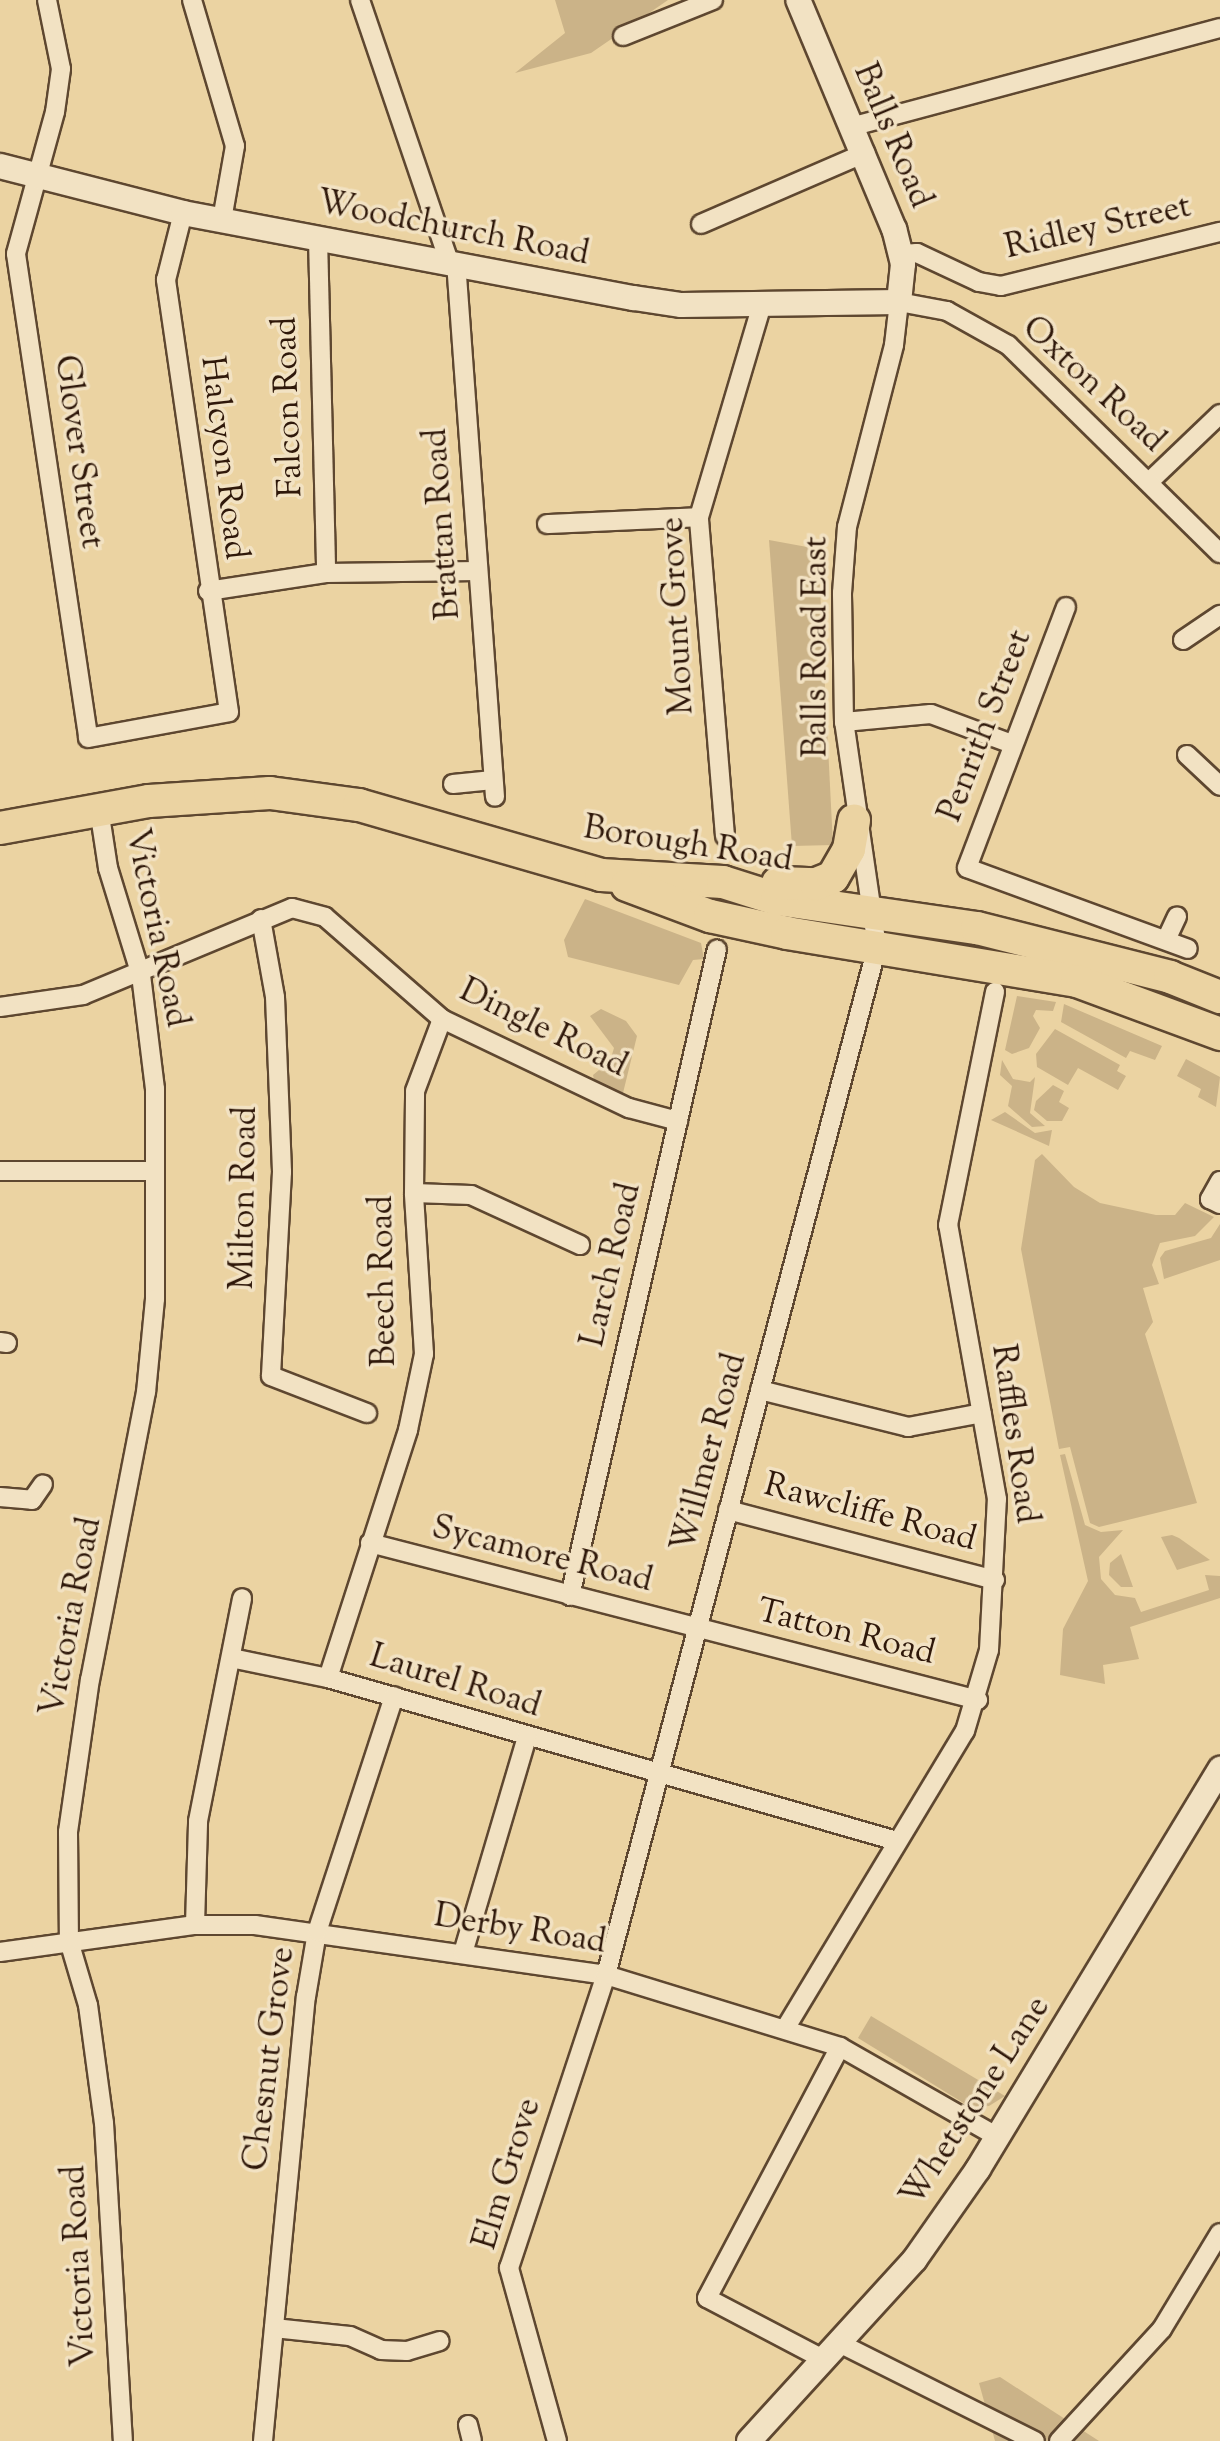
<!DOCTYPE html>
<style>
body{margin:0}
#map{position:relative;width:1220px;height:2441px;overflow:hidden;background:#ebd3a2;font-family:"Sorts Mill Goudy",serif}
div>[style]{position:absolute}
.green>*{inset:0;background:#cbb388}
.roads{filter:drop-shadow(2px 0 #5e4730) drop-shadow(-2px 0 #5e4730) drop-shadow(0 2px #5e4730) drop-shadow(0 -2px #5e4730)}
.street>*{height:18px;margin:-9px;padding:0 9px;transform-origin:9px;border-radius:9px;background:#f2e2c3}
.secondary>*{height:24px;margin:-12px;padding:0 12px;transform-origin:12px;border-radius:12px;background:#f2e2c3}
.highway>*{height:32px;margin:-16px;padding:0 16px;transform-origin:16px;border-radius:16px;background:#ebd3a2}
span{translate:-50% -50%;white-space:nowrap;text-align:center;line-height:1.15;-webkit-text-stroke:7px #f2e2c3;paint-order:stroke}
.street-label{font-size:34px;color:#2f180a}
</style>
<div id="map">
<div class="green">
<i style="clip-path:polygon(555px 0,668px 0,591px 53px,515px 73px,565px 33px)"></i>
<i style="clip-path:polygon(769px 540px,818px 549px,833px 845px,792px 846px)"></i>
<i style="clip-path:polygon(585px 899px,701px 943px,704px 959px,693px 960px,679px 985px,568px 957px,564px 940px)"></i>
<i style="clip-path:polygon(1017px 996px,1056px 1002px,1053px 1011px,1036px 1010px,1033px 1016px,1040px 1028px,1029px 1048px,1012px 1054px,1005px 1050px)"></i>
<i style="clip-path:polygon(1064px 1004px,1162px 1046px,1155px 1060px,1130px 1051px,1126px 1058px,1061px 1022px)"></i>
<i style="clip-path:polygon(601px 1009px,626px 1021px,637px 1036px,623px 1093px,595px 1084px,593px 1075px,610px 1061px,614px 1048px,590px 1016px)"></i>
<i style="clip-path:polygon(1055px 1029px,1120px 1065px,1117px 1071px,1126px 1076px,1118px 1090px,1078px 1068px,1068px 1085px,1037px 1067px,1036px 1054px)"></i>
<i style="clip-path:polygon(1186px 1059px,1220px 1077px,1216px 1107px,1198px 1097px,1201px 1089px,1177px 1076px)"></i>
<i style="clip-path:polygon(1002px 1060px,1013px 1079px,1030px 1082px,1035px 1077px,1030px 1113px,1045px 1126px,1032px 1127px,1008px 1106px,1012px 1086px,1000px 1075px)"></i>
<i style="clip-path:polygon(1053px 1085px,1064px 1091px,1059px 1102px,1069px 1108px,1062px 1121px,1047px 1121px,1034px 1110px,1036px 1101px)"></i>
<i style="clip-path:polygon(1005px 1112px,1035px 1133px,1052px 1130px,1049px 1146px,991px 1120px)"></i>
<i style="clip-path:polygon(1042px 1154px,1074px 1187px,1100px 1203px,1156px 1215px,1175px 1215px,1185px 1203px,1214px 1217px,1195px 1236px,1160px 1243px,1152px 1265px,1159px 1284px,1143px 1288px,1153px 1322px,1145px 1334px,1197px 1503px,1099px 1527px,1090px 1523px,1070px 1447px,1059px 1449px,1021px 1249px,1035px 1160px)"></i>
<i style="clip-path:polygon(1220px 1224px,1220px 1260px,1164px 1279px,1160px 1258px,1165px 1251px,1211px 1238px)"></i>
<i style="clip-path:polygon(1065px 1454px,1085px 1525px,1101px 1532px,1123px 1530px,1099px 1557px,1101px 1579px,1115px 1595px,1135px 1598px,1141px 1612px,1209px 1590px,1205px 1575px,1220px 1576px,1220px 1598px,1130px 1627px,1139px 1659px,1103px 1665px,1105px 1684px,1060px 1675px,1063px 1629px,1088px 1581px,1060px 1455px)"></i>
<i style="clip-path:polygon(1172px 1535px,1179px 1538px,1210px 1560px,1177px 1570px,1161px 1537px)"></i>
<i style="clip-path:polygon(1121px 1554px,1133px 1587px,1121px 1587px,1109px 1575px,1110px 1563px)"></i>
<i style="clip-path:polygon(871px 2016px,1005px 2096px,989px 2106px,970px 2107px,858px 2038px)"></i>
<i style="clip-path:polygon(1000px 2377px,1099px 2441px,995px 2441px,979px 2383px)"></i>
</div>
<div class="roads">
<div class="street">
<i style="left:47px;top:0;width:70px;rotate:78.5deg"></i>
<i style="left:61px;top:69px;width:43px;rotate:97.9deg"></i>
<i style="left:55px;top:112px;width:147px;rotate:105.4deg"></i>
<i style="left:16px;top:254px;width:489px;rotate:81.5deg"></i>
<i style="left:88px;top:738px;width:143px;rotate:-10.4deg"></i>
<i style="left:229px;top:712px;width:437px;rotate:-98.3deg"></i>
<i style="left:166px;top:280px;width:69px;rotate:-75.8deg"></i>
<i style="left:192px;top:0;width:152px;rotate:73.6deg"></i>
<i style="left:235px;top:146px;width:75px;rotate:100deg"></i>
<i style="left:360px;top:0;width:276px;rotate:71.2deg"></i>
<i style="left:623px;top:36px;width:97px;rotate:-21.8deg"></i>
<i style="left:854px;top:126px;width:379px;rotate:-15deg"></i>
<i style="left:701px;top:224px;width:179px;rotate:-23.4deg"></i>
<i style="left:318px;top:238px;width:335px;rotate:88.6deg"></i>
<i style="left:902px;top:254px;width:15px;rotate:-4deg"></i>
<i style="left:917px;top:253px;width:68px;rotate:25.1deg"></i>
<i style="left:979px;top:282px;width:22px;rotate:10deg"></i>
<i style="left:1001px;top:286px;width:226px;rotate:-13.9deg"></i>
<i style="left:456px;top:262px;width:536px;rotate:85.83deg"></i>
<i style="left:1150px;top:481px;width:97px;rotate:-43.7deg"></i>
<i style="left:547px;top:524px;width:152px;rotate:-2.6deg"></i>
<i style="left:208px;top:591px;width:119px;rotate:-8.7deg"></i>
<i style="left:326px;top:573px;width:152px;rotate:-0.8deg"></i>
<i style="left:1066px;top:607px;width:279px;rotate:110.8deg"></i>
<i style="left:967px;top:868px;width:235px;rotate:20.1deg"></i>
<i style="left:1183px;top:640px;width:45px;rotate:-34deg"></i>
<i style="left:844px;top:722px;width:87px;rotate:-5.3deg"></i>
<i style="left:931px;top:714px;width:86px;rotate:20.3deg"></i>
<i style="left:1187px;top:755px;width:45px;rotate:43.2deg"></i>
<i style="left:453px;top:784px;width:40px;rotate:-5.7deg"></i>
<i style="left:99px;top:809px;width:60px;rotate:81.3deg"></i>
<i style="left:108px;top:868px;width:112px;rotate:72.9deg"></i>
<i style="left:141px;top:975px;width:115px;rotate:83deg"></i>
<i style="left:155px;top:1089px;width:210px;rotate:90deg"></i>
<i style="left:155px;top:1299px;width:93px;rotate:95.5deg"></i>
<i style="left:146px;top:1392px;width:292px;rotate:101deg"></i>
<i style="left:90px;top:1679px;width:155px;rotate:98.2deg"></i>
<i style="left:68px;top:1832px;width:109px;rotate:89.5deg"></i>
<i style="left:69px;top:1941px;width:67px;rotate:73.5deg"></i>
<i style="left:88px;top:2005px;width:119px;rotate:82.3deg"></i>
<i style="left:104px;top:2123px;width:319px;rotate:86.6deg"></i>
<i style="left:725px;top:836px;width:320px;rotate:-94.7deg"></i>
<i style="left:699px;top:517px;width:222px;rotate:-73.5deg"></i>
<i style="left:261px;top:919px;width:79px;rotate:79.8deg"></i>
<i style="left:275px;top:997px;width:175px;rotate:87.7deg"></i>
<i style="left:282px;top:1172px;width:204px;rotate:93.1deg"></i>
<i style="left:271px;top:1376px;width:103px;rotate:21.1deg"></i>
<i style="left:1166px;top:940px;width:26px;rotate:-65deg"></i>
<i style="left:0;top:1007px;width:84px;rotate:-8.2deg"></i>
<i style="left:83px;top:995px;width:226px;rotate:-22.6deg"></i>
<i style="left:292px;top:908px;width:34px;rotate:15deg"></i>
<i style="left:325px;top:917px;width:155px;rotate:41.1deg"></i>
<i style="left:442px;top:1019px;width:207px;rotate:25.5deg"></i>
<i style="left:629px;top:1108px;width:51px;rotate:14.9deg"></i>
<i style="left:0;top:1171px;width:155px"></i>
<i style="left:1220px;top:1181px;width:21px;rotate:119deg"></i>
<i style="left:1210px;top:1199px;width:11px;rotate:27deg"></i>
<i style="left:414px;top:1193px;width:57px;rotate:2deg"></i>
<i style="left:471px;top:1195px;width:120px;rotate:24.6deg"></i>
<i style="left:0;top:1342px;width:7px;rotate:8deg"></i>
<i style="left:760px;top:1390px;width:153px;rotate:14deg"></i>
<i style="left:908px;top:1427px;width:75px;rotate:-10.7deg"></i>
<i style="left:0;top:1497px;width:32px;rotate:5deg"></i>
<i style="left:32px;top:1500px;width:19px;rotate:-55deg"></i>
<i style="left:728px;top:1510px;width:276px;rotate:14.7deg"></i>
<i style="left:370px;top:1543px;width:628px;rotate:14.48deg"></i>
<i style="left:570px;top:1596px;width:663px;rotate:-77.2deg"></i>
<i style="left:231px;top:1658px;width:99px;rotate:11.7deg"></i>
<i style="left:328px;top:1678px;width:592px;rotate:15.99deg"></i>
<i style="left:328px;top:1678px;width:261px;rotate:-72.1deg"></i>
<i style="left:408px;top:1430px;width:78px;rotate:-78.1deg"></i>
<i style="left:424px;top:1354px;width:161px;rotate:-93.6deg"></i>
<i style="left:414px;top:1193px;width:102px;rotate:-89.4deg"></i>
<i style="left:415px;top:1091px;width:77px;rotate:-69.4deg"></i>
<i style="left:195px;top:1925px;width:104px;rotate:-88.3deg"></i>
<i style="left:198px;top:1821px;width:227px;rotate:-78.8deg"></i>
<i style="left:0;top:1952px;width:197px;rotate:-7.9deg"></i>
<i style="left:195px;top:1925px;width:60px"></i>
<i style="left:255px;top:1925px;width:355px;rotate:8.1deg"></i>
<i style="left:606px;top:1975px;width:245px;rotate:17.1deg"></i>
<i style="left:840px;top:2047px;width:182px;rotate:29.7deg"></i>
<i style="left:463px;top:1953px;width:225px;rotate:-73.5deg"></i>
<i style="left:785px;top:2029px;width:348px;rotate:-58.9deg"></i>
<i style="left:965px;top:1731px;width:84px;rotate:-73.5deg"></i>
<i style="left:989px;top:1650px;width:151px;rotate:-87deg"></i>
<i style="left:997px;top:1499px;width:278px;rotate:-100.1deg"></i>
<i style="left:948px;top:1225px;width:238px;rotate:-78.6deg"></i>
<i style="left:274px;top:2328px;width:76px;rotate:6deg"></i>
<i style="left:350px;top:2336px;width:34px;rotate:24deg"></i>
<i style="left:381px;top:2350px;width:26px;rotate:2deg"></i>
<i style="left:407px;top:2351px;width:34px;rotate:-17deg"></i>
<i style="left:839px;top:2343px;width:219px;rotate:26.6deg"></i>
<i style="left:823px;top:2359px;width:131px;rotate:-152.3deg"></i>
<i style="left:707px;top:2298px;width:284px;rotate:-62.1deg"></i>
<i style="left:468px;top:2425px;width:16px;rotate:76deg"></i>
<i style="left:263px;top:2441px;width:446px;rotate:-84.5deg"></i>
<i style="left:306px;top:1997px;width:66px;rotate:-80.4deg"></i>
<i style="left:317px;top:1932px;width:248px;rotate:-71.9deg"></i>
<i style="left:557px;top:2441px;width:180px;rotate:-105.5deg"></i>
<i style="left:509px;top:2268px;width:309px;rotate:-71.7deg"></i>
<i style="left:606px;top:1975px;width:1063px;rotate:-75.23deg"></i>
<i style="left:877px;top:947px;width:227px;rotate:-98.3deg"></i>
<i style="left:844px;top:722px;width:129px;rotate:-90.9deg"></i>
<i style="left:842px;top:593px;width:66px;rotate:-85.7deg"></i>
<i style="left:847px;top:527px;width:188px;rotate:-75.5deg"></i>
<i style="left:894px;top:345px;width:43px;rotate:-83.4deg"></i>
<i style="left:899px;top:302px;width:49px;rotate:10.6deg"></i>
<i style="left:947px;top:311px;width:70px;rotate:29.1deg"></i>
<i style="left:1008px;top:345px;width:297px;rotate:44.5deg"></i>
<i style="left:1059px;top:2441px;width:152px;rotate:-47.4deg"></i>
<i style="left:1162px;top:2329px;width:112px;rotate:-58.9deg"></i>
</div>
<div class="secondary">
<i style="left:0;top:166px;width:189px;rotate:14.4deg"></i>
<i style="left:183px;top:213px;width:459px;rotate:10.7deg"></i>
<i style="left:634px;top:298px;width:48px;rotate:8.5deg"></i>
<i style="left:681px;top:305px;width:218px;rotate:-0.8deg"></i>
<i style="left:899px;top:302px;width:38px;rotate:-84deg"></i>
<i style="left:903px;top:264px;width:36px;rotate:-104deg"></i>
<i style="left:894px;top:229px;width:248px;rotate:-112.7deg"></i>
<i style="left:749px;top:2441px;width:246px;rotate:-47.6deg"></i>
<i style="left:915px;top:2259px;width:110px;rotate:-55deg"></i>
<i style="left:978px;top:2169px;width:468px;rotate:-58.8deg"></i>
</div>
<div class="highway">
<i style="left:0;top:828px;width:151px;rotate:-10.3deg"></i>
<i style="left:149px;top:801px;width:121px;rotate:-3.8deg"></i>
<i style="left:270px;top:793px;width:90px;rotate:7.7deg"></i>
<i style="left:359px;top:805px;width:252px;rotate:16.1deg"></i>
<i style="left:601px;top:875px;width:122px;rotate:3.3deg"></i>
<i style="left:723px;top:882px;width:57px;rotate:17.5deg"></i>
<i style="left:777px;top:899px;width:202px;rotate:8.3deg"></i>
<i style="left:977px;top:928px;width:199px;rotate:14.2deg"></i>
<i style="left:1170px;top:977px;width:54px;rotate:21.8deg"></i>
<i style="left:778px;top:883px;width:38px;rotate:2deg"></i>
<i style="left:816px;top:884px;width:18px;rotate:-22deg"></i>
<i style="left:833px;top:877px;width:32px;rotate:-60deg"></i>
<i style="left:849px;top:849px;width:29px;rotate:-80deg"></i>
<i style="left:627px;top:885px;width:89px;rotate:20.5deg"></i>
<i style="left:710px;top:916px;width:79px;rotate:12.4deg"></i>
<i style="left:787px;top:933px;width:294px;rotate:9.4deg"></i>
<i style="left:1077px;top:981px;width:153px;rotate:20.3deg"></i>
</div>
</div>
<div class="street-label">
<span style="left:892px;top:136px;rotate:67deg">Balls Road</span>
<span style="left:1098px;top:228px;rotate:-13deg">Ridley Street</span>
<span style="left:453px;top:229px;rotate:11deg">Woodchurch Road</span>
<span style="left:1093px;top:385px;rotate:43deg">Oxton Road</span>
<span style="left:289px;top:407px;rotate:-92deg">Falcon Road</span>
<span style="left:78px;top:452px;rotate:82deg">Glover Street</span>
<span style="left:223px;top:458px;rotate:83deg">Halcyon Road</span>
<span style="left:443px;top:524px;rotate:-94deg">Brattan Road</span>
<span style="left:678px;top:616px;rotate:-93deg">Mount Grove</span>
<span style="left:817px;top:647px;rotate:-90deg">Balls Road East</span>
<span style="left:986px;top:726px;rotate:-69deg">Penrith Street</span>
<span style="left:688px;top:845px;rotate:9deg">Borough Road</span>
<span style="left:156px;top:928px;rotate:78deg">Victoria Road</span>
<span style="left:543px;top:1029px;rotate:26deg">Dingle Road</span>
<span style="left:245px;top:1198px;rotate:-89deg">Milton Road</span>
<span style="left:612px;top:1265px;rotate:-77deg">Larch Road</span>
<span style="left:384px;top:1281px;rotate:-91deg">Beech Road</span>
<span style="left:1014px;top:1434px;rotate:82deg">Raffles Road</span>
<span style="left:710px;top:1453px;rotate:-75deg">Willmer Road</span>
<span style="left:870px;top:1513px;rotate:15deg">Rawcliffe Road</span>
<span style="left:542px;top:1555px;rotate:14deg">Sycamore Road</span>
<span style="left:72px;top:1617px;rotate:-79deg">Victoria Road</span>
<span style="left:846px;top:1633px;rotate:14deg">Tatton Road</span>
<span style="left:455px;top:1682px;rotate:17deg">Laurel Road</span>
<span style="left:520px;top:1930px;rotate:9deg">Derby Road</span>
<span style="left:270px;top:2059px;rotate:-83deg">Chesnut Grove</span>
<span style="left:976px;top:2102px;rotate:-57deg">Whetstone Lane</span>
<span style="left:508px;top:2174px;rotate:-73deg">Elm Grove</span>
<span style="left:80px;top:2266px;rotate:-93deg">Victoria Road</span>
</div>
</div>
